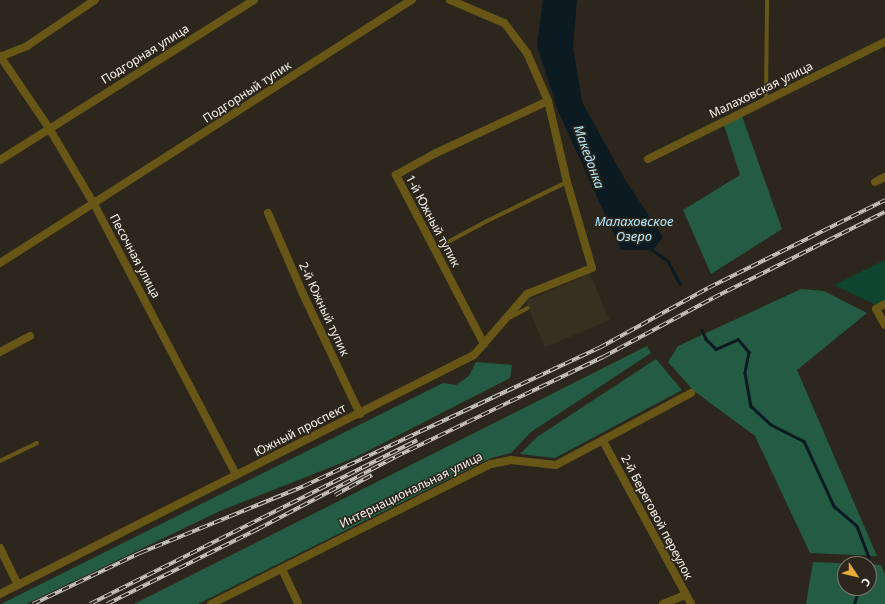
<!DOCTYPE html>
<meta charset="utf-8">
<style>
body{margin:0}
#map{position:relative;width:885px;height:604px;overflow:hidden;background:#2c261c;font-family:"Noto Sans",sans-serif}
div>[style]{position:absolute}
.built>*{inset:0;background:#372f1f;transform-origin:0 0}
.green>*{inset:0;background:#0d452e}
.forest>*{inset:0;background:#235c43}
.water>*{inset:0;background:#0b1b21}
.stream>*{height:2.5px;margin:-1.25px;padding:0 1.25px;transform-origin:1.25px;border-radius:1.25px;background:#0b1b21}
.service>*{height:4px;margin:-2px;padding:0 2px;transform-origin:2px;border-radius:2px;background:#685617}
.minor>*{height:8px;margin:-4px;padding:0 4px;transform-origin:4px;border-radius:4px;background:#685617}
.rail>*{height:4px;margin-top:-2px;transform-origin:0;background:repeating-linear-gradient(90deg,#2c261c 0 8px,#ccc8c0 0 16px);box-sizing:border-box;border-block:1px solid #ccc8c0}
span{translate:-50% -50%;white-space:nowrap;text-align:center;line-height:1.15;-webkit-text-stroke:3px #2c261c;paint-order:stroke}
.street-label{font-size:12px;color:#f7f4ec}
.water-label{font-size:13px;color:#b3e9fe;font-style:italic}
.north{position:absolute;left:837px;top:556px;width:40px;height:40px;box-sizing:border-box;background:#2c261c;border:1px solid #7d786f;border-radius:50%;rotate:125deg;font-size:11px;font-weight:700;line-height:16px;text-align:center;color:#f7f4ec}
.north::after{content:'';display:block;margin:auto;width:14px;height:18px;background:#e7ac37;clip-path:polygon(50% 0,100% 100%,50% 72%,0 100%)}
</style>
<div id="map">
<div class="built">
<i style="left:590px;top:274px;width:50px;height:70px;rotate:67deg"></i>
</div>
<div class="green">
<i style="clip-path:polygon(885px 260px,885px 300px,876px 305px,834px 285px)"></i>
</div>
<div class="forest">
<i style="clip-path:polygon(742px 116px,782px 229px,711px 274px,683px 210px,740px 175px,724px 125px)"></i>
<i style="clip-path:polygon(801px 289px,824px 291px,867px 313px,797px 370px,877px 556px,810px 553px,755px 436px,694px 391px,668px 362px,678px 346px)"></i>
<i style="clip-path:polygon(647px 346px,651px 353px,531px 432px,511px 453px,491px 458px,198px 604px,134px 604px)"></i>
<i style="clip-path:polygon(656px 359px,682px 390px,555px 458px,520px 454px,537px 437px)"></i>
<i style="clip-path:polygon(476px 362px,512px 365px,510px 378px,354px 458px,220px 511px,26px 604px,1px 604px,443px 383px,456px 385px,469px 376px)"></i>
<i style="clip-path:polygon(813px 562px,864px 564px,845px 564px,845px 588px,869px 588px,869px 564px,881px 565px,885px 574px,885px 604px,806px 604px)"></i>
</div>
<div class="water">
<i style="clip-path:polygon(543px 0,577px 0,573px 47px,582px 102px,624px 178px,663px 237px,653px 250px,621px 250px,558px 111px,537px 46px)"></i>
</div>
<div class="stream">
<i style="left:651px;top:249px;width:21px;rotate:35deg"></i>
<i style="left:668px;top:261px;width:26px;rotate:62deg"></i>
<i style="left:702px;top:330px;width:10px;rotate:66deg"></i>
<i style="left:706px;top:339px;width:14px;rotate:45deg"></i>
<i style="left:716px;top:349px;width:24px;rotate:-24deg"></i>
<i style="left:738px;top:339px;width:17px;rotate:50deg"></i>
<i style="left:749px;top:352px;width:21px;rotate:101deg"></i>
<i style="left:745px;top:373px;width:34px;rotate:80deg"></i>
<i style="left:751px;top:406px;width:26px;rotate:43deg"></i>
<i style="left:770px;top:424px;width:38px;rotate:27deg"></i>
<i style="left:804px;top:441px;width:72px;rotate:65.2deg"></i>
<i style="left:834px;top:506px;width:30px;rotate:41deg"></i>
<i style="left:857px;top:526px;width:33px;rotate:69deg"></i>
<i style="left:869px;top:557px;width:7px;rotate:106deg"></i>
<i style="left:854px;top:604px;width:17px;rotate:-73deg"></i>
</div>
<div class="service">
<i style="left:766px;top:101px;width:101px;rotate:-89.4deg"></i>
<i style="left:435px;top:249px;width:57px;rotate:-28.4deg"></i>
<i style="left:485px;top:222px;width:91px;rotate:-26deg"></i>
<i style="left:511px;top:317px;width:19px;rotate:-28deg"></i>
<i style="left:0;top:461px;width:41px;rotate:-25.9deg"></i>
</div>
<div class="minor">
<i style="left:0;top:56px;width:87px;rotate:55.8deg"></i>
<i style="left:49px;top:128px;width:88px;rotate:59.4deg"></i>
<i style="left:94px;top:204px;width:306px;rotate:62.3deg"></i>
<i style="left:0;top:57px;width:29px;rotate:-22deg"></i>
<i style="left:27px;top:46px;width:82px;rotate:-34.1deg"></i>
<i style="left:648px;top:159px;width:264px;rotate:-26.3deg"></i>
<i style="left:0;top:160px;width:300px;rotate:-32.2deg"></i>
<i style="left:875px;top:182px;width:11px;rotate:-27deg"></i>
<i style="left:268px;top:213px;width:88px;rotate:66.6deg"></i>
<i style="left:303px;top:294px;width:133px;rotate:64.6deg"></i>
<i style="left:0;top:263px;width:489px;rotate:-32.6deg"></i>
<i style="left:885px;top:304px;width:10px;rotate:151deg"></i>
<i style="left:876px;top:309px;width:18px;rotate:61deg"></i>
<i style="left:484px;top:344px;width:191px;rotate:-117.5deg"></i>
<i style="left:396px;top:175px;width:46px;rotate:-28.8deg"></i>
<i style="left:436px;top:153px;width:123px;rotate:-24.9deg"></i>
<i style="left:0;top:352px;width:34px;rotate:-28deg"></i>
<i style="left:603px;top:441px;width:185px;rotate:61.6deg"></i>
<i style="left:0;top:548px;width:41px;rotate:64.1deg"></i>
<i style="left:282px;top:569px;width:38px;rotate:65deg"></i>
<i style="left:0;top:594px;width:531px;rotate:-26.76deg"></i>
<i style="left:474px;top:355px;width:81px;rotate:-49deg"></i>
<i style="left:527px;top:294px;width:70px;rotate:-21.8deg"></i>
<i style="left:592px;top:268px;width:90px;rotate:-106.2deg"></i>
<i style="left:567px;top:182px;width:83px;rotate:-103.2deg"></i>
<i style="left:548px;top:101px;width:52px;rotate:-113.6deg"></i>
<i style="left:527px;top:53px;width:38px;rotate:-127deg"></i>
<i style="left:504px;top:23px;width:59px;rotate:-156.9deg"></i>
<i style="left:211px;top:604px;width:313px;rotate:-26.6deg"></i>
<i style="left:491px;top:464px;width:20px;rotate:-11deg"></i>
<i style="left:511px;top:460px;width:45px;rotate:6.3deg"></i>
<i style="left:556px;top:465px;width:153px;rotate:-28.1deg"></i>
<i style="left:663px;top:604px;width:24px;rotate:-22deg"></i>
</div>
<div class="rail">
<i style="left:335px;top:495px;width:42px;rotate:-28.4deg"></i>
<i style="left:33px;top:604px;width:119px;rotate:-25.5deg"></i>
<i style="left:140px;top:553px;width:177px;rotate:-22.2deg"></i>
<i style="left:304px;top:486px;width:326px;rotate:-25.1deg"></i>
<i style="left:599px;top:348px;width:124px;rotate:-28.8deg"></i>
<i style="left:708px;top:288px;width:198px;rotate:-26.4deg"></i>
<i style="left:90px;top:604px;width:366px;rotate:-26.6deg"></i>
<i style="left:107px;top:604px;width:169px;rotate:-26.4deg"></i>
<i style="left:258px;top:529px;width:155px;rotate:-27.7deg"></i>
<i style="left:395px;top:457px;width:231px;rotate:-25.7deg"></i>
<i style="left:603px;top:357px;width:125px;rotate:-28.2deg"></i>
<i style="left:713px;top:298px;width:192px;rotate:-26.6deg"></i>
</div>
<div class="street-label">
<span style="left:145px;top:54px;rotate:-32deg">Подгорная улица</span>
<span style="left:761px;top:90px;rotate:-26deg">Малаховская улица</span>
<span style="left:247px;top:92px;rotate:-33deg">Подгорный тупик</span>
<span style="left:433px;top:221px;rotate:62deg">1-й Южный тупик</span>
<span style="left:135px;top:256px;rotate:62deg">Песочная улица</span>
<span style="left:324px;top:309px;rotate:65deg">2-й Южный тупик</span>
<span style="left:300px;top:430px;rotate:-27deg">Южный проспект</span>
<span style="left:411px;top:490px;rotate:-26deg">Интернациональная улица</span>
<span style="left:657px;top:517px;rotate:62deg">2-й Береговой переулок</span>
</div>
<div class="water-label">
<span style="left:589px;top:157px;rotate:70deg">Македонка</span>
<span style="left:634px;top:229px">Малаховское<br>Озеро</span>
</div>
<div class="north">С</div>
</div>
